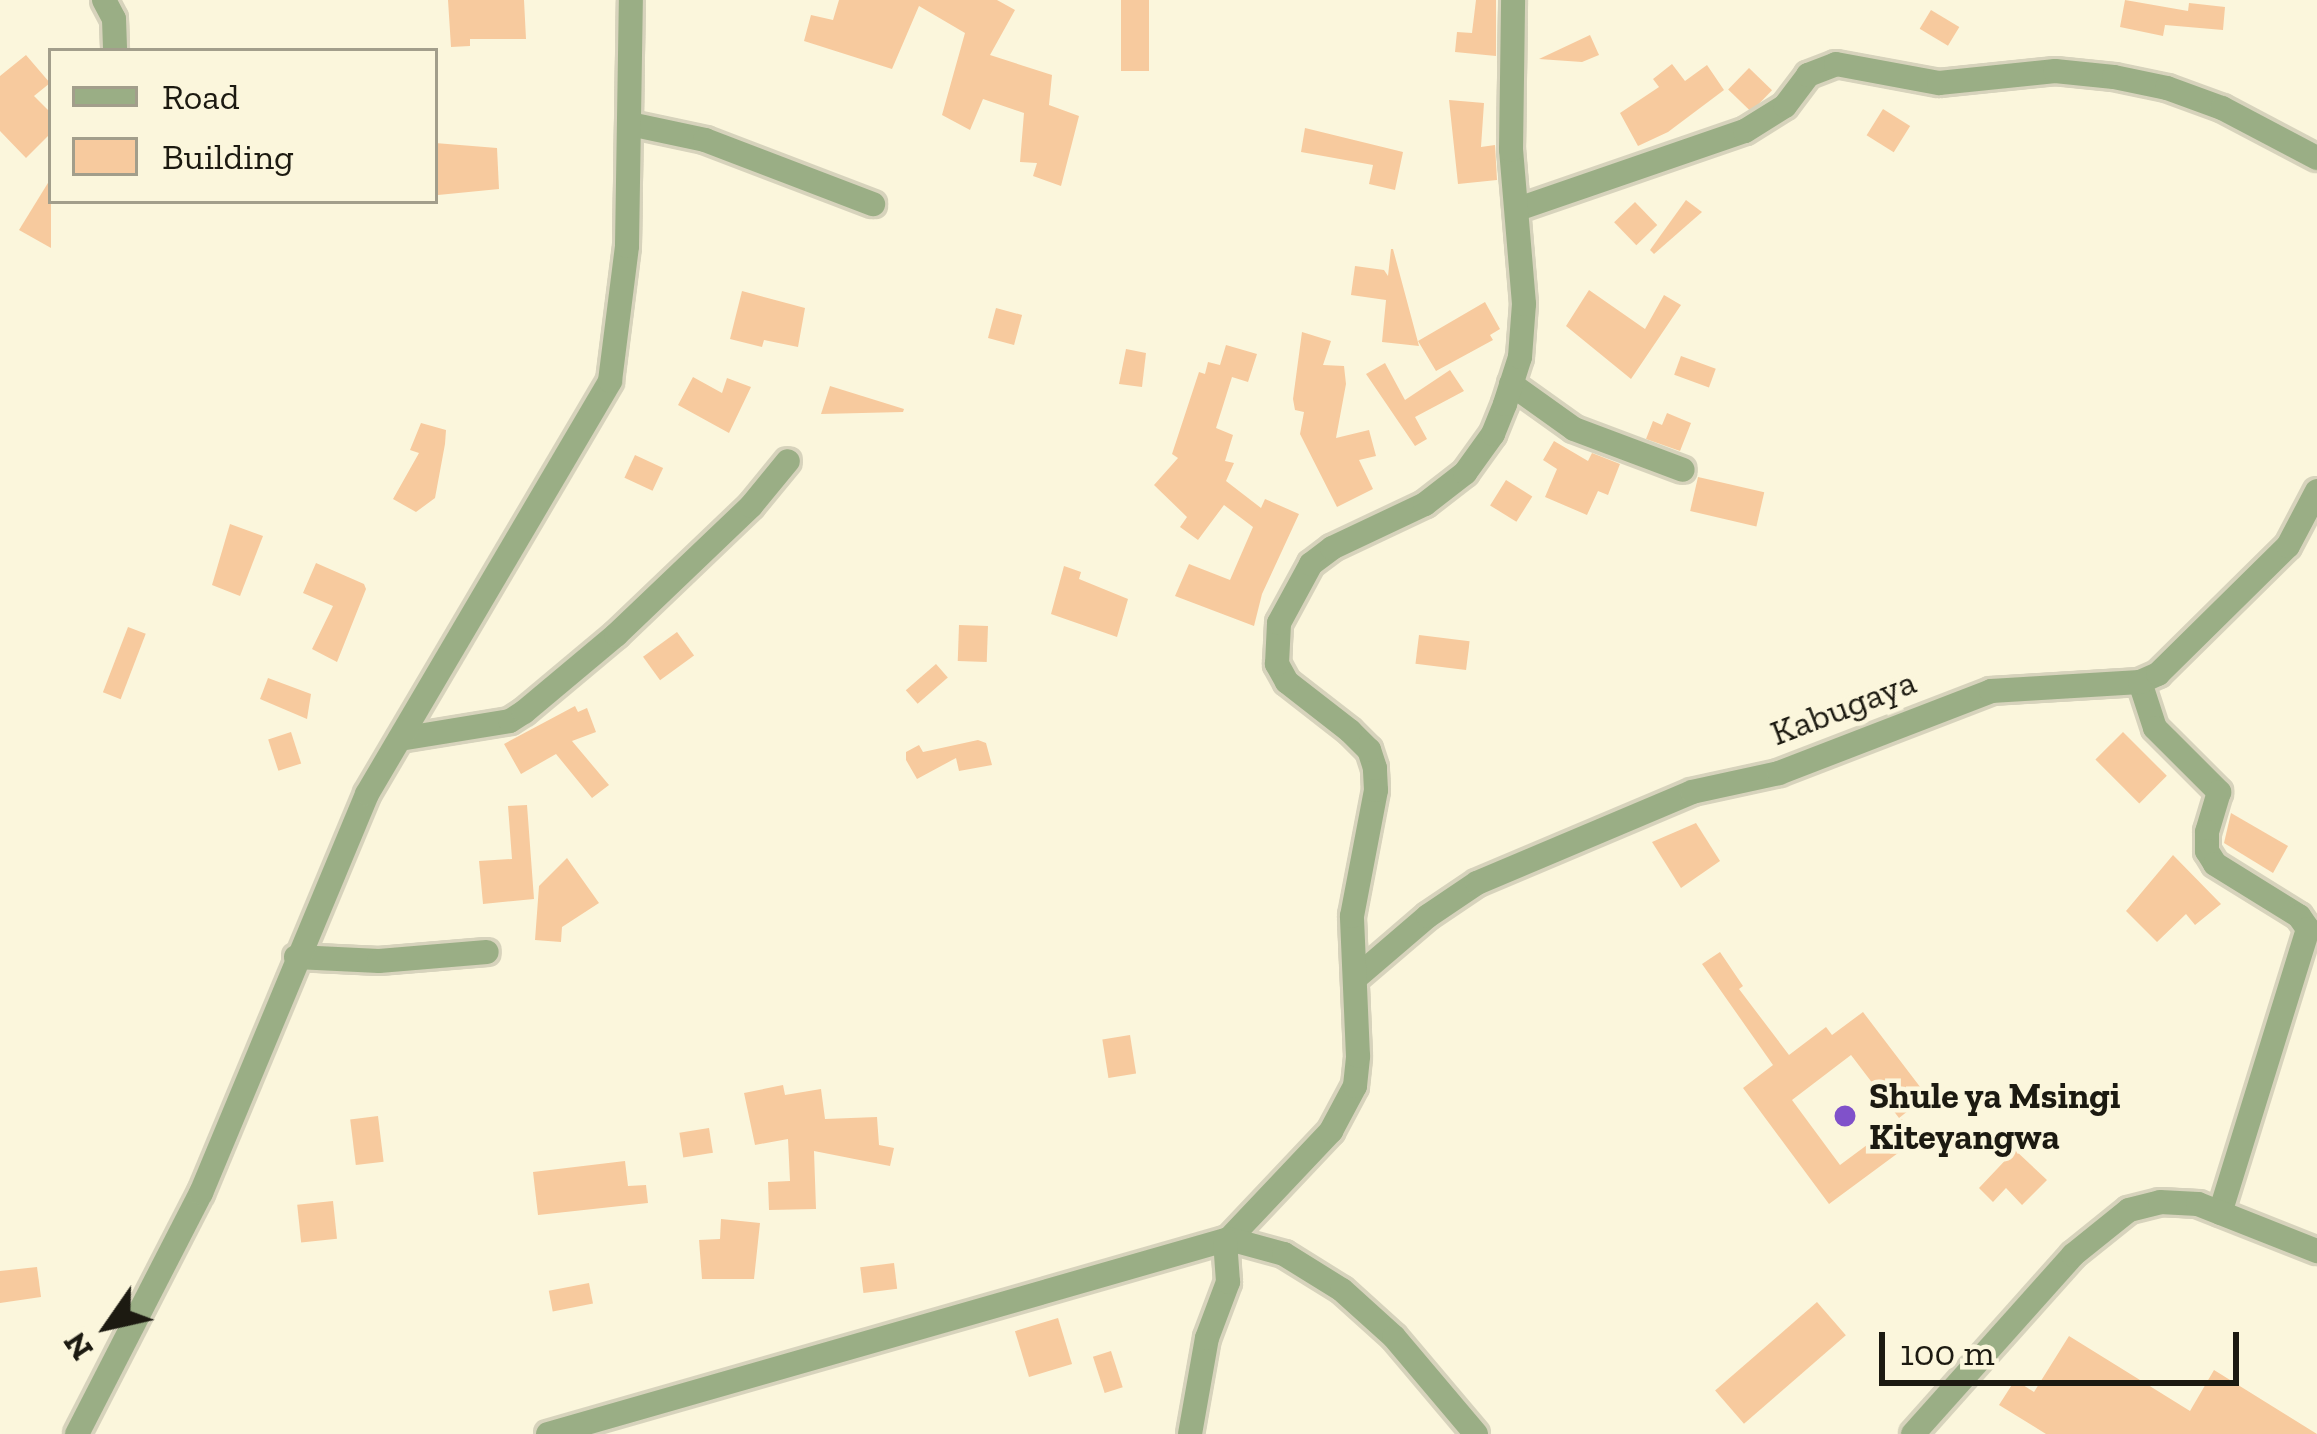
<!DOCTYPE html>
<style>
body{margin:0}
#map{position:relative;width:2317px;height:1434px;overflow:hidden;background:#fbf6dc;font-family:"Zilla Slab",serif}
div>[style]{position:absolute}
.building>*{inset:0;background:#f7ca9e;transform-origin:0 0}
.roads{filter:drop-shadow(3px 0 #d7d3bc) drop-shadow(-3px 0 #d7d3bc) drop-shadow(0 3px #d7d3bc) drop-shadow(0 -3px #d7d3bc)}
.minor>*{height:24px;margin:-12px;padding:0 12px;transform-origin:12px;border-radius:12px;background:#9aae85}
.dots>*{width:33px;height:33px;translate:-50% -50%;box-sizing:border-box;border:6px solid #fbf6dc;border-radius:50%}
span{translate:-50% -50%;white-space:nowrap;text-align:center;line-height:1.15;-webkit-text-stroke:9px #fbf6dc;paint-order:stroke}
.street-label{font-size:36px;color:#1c1a11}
.poi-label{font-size:36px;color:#1c1a11;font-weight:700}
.left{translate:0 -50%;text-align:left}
.legend{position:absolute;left:48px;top:48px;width:390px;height:156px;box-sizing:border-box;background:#fbf6dc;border:3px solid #a29e8b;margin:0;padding:15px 21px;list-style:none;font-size:36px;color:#1c1a11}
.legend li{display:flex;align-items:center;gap:24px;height:60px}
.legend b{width:60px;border:3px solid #a29e8b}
.north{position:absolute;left:48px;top:1266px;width:120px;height:120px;-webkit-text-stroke:9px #fbf6dc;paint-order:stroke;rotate:236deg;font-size:33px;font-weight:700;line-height:48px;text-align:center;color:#1c1a11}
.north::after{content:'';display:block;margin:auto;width:42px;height:54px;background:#1c1a11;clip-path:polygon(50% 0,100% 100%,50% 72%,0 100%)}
.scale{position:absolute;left:1879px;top:1332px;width:360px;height:54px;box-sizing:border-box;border:6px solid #1c1a11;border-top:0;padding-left:15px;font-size:36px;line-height:42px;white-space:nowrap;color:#1c1a11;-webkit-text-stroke:9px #fbf6dc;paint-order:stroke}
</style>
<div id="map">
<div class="building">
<i style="clip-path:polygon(448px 0,524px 0,526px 39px,470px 39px,470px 46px,451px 47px)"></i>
<i style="clip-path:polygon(839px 0,997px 0,1015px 10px,990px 55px,1052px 75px,1049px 105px,1079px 116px,1061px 186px,1033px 176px,1037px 163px,1020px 162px,1024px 113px,983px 99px,970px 130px,942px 115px,965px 33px,919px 6px,892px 69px,804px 41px,811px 15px,833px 20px)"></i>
<i style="left:1121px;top:0;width:28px;height:71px"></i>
<i style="clip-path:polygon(1476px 0,1496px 0,1496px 56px,1455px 52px,1457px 32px,1472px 33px)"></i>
<i style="clip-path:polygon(2125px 0,2188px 11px,2189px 3px,2225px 7px,2223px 30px,2165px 25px,2163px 36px,2120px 27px)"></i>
<i style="left:1931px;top:10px;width:33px;height:22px;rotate:31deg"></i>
<i style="clip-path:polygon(1590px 35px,1599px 55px,1582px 62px,1539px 59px)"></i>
<i style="clip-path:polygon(26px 55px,50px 83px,34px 96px,51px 113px,51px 133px,26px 158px,0 131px,0 76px)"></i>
<i style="clip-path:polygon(1672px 64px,1685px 81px,1707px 65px,1724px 90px,1668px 132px,1638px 146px,1620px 113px,1659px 87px,1653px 79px)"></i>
<i style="left:1749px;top:68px;width:32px;height:30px;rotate:44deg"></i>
<i style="clip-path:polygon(1449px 100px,1484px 103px,1481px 147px,1495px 145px,1497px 180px,1458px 184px)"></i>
<i style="left:1883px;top:109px;width:32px;height:31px;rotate:32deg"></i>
<i style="clip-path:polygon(1305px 128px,1403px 152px,1395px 190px,1369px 184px,1373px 165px,1301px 152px)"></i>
<i style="clip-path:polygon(435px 143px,497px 148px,499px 189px,438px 195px)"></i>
<i style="clip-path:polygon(51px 178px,51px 248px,19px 230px)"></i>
<i style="clip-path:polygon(1686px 200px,1702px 212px,1654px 254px,1650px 250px)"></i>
<i style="left:1635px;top:202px;width:32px;height:29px;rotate:46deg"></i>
<i style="clip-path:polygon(1391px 249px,1393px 249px,1419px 346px,1382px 342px,1386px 300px,1351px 295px,1355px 266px,1384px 270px,1388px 276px)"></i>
<i style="clip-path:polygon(1589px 290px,1645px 329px,1664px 295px,1681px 305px,1631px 379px,1566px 326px)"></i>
<i style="clip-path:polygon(742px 291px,805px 308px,798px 347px,764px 340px,762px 347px,730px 339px)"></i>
<i style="clip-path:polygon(1485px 302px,1500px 329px,1490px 335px,1493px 340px,1436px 371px,1418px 341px)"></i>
<i style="left:996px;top:308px;width:27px;height:31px;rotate:15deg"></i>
<i style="clip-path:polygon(1302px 332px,1331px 341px,1323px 365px,1344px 366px,1346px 384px,1336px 438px,1369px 430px,1376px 456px,1359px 460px,1373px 489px,1337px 507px,1300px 434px,1304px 412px,1295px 410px,1293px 399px)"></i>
<i style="clip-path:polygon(1226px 345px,1257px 354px,1248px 382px,1232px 377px,1216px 428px,1233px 435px,1225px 461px,1234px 463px,1226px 481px,1261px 508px,1265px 499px,1299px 514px,1262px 594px,1254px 626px,1175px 596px,1189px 564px,1230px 580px,1253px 527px,1224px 505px,1198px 540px,1180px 527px,1187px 517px,1154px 485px,1178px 458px,1172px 454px,1199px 372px,1205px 374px,1208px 362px,1220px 365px)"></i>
<i style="clip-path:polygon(1126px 349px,1146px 353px,1142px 387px,1119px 384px)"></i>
<i style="left:1681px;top:356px;width:37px;height:20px;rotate:20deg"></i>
<i style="clip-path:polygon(1385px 363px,1405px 400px,1450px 370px,1464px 391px,1415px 417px,1427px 439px,1415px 446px,1366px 374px)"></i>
<i style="clip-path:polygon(693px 377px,722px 393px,727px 378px,751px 387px,729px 433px,678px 405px)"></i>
<i style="clip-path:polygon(830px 386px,904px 409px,903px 412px,821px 414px)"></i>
<i style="clip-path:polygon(1667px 413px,1691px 423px,1680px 451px,1646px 439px,1653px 421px,1662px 425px)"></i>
<i style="clip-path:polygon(421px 423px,446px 430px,445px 444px,435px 498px,416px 512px,393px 499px,419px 453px,410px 450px)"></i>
<i style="clip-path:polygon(1554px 441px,1588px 461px,1592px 453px,1620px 464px,1608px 495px,1598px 491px,1587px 515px,1545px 497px,1557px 469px,1543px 460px)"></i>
<i style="left:635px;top:455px;width:31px;height:25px;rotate:25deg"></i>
<i style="left:1698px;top:477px;width:68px;height:35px;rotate:13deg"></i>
<i style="left:1506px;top:480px;width:31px;height:30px;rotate:32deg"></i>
<i style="clip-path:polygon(230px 524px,263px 536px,240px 596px,212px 585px)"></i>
<i style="clip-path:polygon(316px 563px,364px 584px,366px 589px,337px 662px,312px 649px,333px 606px,303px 593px)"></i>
<i style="clip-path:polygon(1064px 566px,1081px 572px,1079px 579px,1128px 599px,1117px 637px,1051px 614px)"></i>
<i style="left:959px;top:625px;width:29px;height:36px;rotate:2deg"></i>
<i style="left:128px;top:627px;width:19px;height:70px;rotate:21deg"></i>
<i style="left:677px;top:632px;width:29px;height:42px;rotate:54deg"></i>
<i style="left:1419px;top:635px;width:51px;height:29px;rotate:7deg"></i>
<i style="left:936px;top:664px;width:18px;height:40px;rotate:49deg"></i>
<i style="clip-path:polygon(268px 678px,311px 694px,307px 719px,260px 699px)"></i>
<i style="clip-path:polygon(575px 706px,578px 712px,587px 708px,596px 732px,572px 741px,609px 785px,592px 798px,556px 754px,521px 774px,504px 744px)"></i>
<i style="left:291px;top:732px;width:33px;height:24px;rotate:72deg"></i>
<i style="left:2123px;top:732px;width:62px;height:39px;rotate:45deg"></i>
<i style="clip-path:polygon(978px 740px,986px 743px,992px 765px,959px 771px,956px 758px,917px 779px,906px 760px,906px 752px,919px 745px,923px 752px)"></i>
<i style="clip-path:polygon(527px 805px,534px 899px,483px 904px,479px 861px,512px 859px,508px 806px)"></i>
<i style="clip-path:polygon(2231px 813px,2288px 846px,2273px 873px,2224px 843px)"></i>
<i style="clip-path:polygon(1696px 823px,1720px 861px,1681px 888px,1652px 842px)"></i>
<i style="clip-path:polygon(2173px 855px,2221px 904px,2195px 925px,2186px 914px,2157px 942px,2126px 911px)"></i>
<i style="clip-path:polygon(567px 858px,599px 903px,562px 927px,561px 942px,535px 940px,539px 886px)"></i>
<i style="clip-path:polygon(1720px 952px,1743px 986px,1739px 989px,1789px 1055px,1826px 1027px,1832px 1035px,1863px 1012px,1927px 1096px,1899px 1118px,1851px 1055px,1792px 1100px,1840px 1165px,1902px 1119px,1917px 1139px,1829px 1204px,1743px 1088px,1773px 1065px,1702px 964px)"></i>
<i style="left:1130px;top:1035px;width:39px;height:28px;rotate:81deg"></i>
<i style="clip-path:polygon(783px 1085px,785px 1095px,821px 1089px,825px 1119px,877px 1117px,879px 1145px,894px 1148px,890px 1166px,814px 1151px,816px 1209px,769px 1210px,768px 1182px,790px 1181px,788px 1139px,755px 1145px,744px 1093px)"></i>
<i style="left:378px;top:1116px;width:46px;height:28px;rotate:83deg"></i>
<i style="left:709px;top:1128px;width:25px;height:30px;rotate:81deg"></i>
<i style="clip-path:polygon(2015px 1150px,2047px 1180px,2022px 1205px,2006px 1188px,1993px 1202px,1979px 1188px)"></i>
<i style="clip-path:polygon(625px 1161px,628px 1186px,646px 1185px,648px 1203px,538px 1215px,533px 1172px)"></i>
<i style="left:333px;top:1201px;width:38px;height:36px;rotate:84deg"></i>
<i style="clip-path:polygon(721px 1219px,760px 1223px,754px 1279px,702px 1279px,699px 1240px,720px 1239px)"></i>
<i style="left:894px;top:1263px;width:26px;height:34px;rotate:83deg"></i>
<i style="clip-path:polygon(37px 1267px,41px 1297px,0 1303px,0 1271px)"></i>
<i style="left:589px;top:1283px;width:21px;height:41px;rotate:79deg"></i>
<i style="left:1817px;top:1302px;width:44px;height:135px;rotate:49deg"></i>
<i style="left:1058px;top:1318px;width:48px;height:45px;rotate:73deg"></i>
<i style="clip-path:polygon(2069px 1336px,2190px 1411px,2214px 1370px,2317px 1434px,2046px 1434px,1999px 1405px,2015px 1380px,2034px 1392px)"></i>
<i style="left:1111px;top:1351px;width:38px;height:19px;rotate:72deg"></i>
</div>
<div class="roads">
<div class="minor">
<i style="left:104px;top:0;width:21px;rotate:62deg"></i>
<i style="left:114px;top:19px;width:32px;rotate:88deg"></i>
<i style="left:630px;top:124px;width:77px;rotate:12deg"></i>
<i style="left:705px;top:140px;width:180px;rotate:20.9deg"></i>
<i style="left:1518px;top:209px;width:240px;rotate:-19deg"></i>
<i style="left:1745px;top:131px;width:47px;rotate:-32deg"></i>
<i style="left:1785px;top:106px;width:39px;rotate:-53deg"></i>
<i style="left:1808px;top:75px;width:30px;rotate:-21deg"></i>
<i style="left:1836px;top:64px;width:105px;rotate:10.5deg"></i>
<i style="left:1939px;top:83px;width:117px;rotate:-5.9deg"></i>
<i style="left:2055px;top:71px;width:59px;rotate:5.8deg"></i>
<i style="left:2114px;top:77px;width:54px;rotate:11.7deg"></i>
<i style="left:2167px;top:88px;width:59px;rotate:20deg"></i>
<i style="left:2222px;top:108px;width:107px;rotate:27.8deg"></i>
<i style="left:1511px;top:384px;width:77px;rotate:35.5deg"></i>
<i style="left:1574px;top:429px;width:116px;rotate:20.6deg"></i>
<i style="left:2140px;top:682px;width:48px;rotate:71.9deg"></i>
<i style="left:2155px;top:728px;width:91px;rotate:45deg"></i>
<i style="left:2219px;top:792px;width:42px;rotate:106.7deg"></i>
<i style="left:2207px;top:832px;width:19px;rotate:90deg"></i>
<i style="left:2207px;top:851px;width:15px;rotate:58deg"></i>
<i style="left:2215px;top:864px;width:99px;rotate:31.8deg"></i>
<i style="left:2299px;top:916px;width:16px;rotate:55deg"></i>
<i style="left:2308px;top:929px;width:297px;rotate:107.2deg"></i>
<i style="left:400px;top:739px;width:111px;rotate:-9.3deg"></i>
<i style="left:510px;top:721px;width:17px;rotate:-33deg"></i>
<i style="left:524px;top:712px;width:120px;rotate:-39.9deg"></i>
<i style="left:616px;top:635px;width:187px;rotate:-43.7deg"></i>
<i style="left:751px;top:506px;width:58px;rotate:-50.6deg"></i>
<i style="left:296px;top:957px;width:83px;rotate:2.8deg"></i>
<i style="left:379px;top:961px;width:108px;rotate:-4.8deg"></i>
<i style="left:1358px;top:976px;width:92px;rotate:-40.6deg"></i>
<i style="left:1428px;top:916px;width:59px;rotate:-34deg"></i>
<i style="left:1477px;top:883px;width:233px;rotate:-22.9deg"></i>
<i style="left:1692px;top:792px;width:89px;rotate:-12.3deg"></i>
<i style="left:1779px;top:773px;width:227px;rotate:-21.1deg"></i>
<i style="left:1991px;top:691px;width:149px;rotate:-3.5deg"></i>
<i style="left:2140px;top:682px;width:20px;rotate:-24deg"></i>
<i style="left:2158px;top:674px;width:182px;rotate:-44.6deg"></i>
<i style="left:2288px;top:546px;width:62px;rotate:-62.2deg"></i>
<i style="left:1229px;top:1239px;width:149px;rotate:-46.6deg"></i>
<i style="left:1331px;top:1131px;width:51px;rotate:-61.9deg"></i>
<i style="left:1355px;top:1086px;width:30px;rotate:-84deg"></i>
<i style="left:1358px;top:1056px;width:140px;rotate:-92.5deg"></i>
<i style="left:1352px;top:916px;width:128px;rotate:-79.2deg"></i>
<i style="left:1376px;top:790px;width:22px;rotate:-93deg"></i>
<i style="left:1375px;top:768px;width:19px;rotate:-108deg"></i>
<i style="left:1369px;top:750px;width:27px;rotate:-135deg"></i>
<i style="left:1350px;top:731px;width:80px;rotate:-142.1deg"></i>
<i style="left:1287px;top:682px;width:21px;rotate:-119deg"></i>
<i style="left:1277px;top:664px;width:41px;rotate:-87.2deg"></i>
<i style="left:1279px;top:623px;width:67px;rotate:-61.5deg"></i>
<i style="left:1311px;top:564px;width:26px;rotate:-37deg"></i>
<i style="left:1332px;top:548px;width:103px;rotate:-25.3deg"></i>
<i style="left:1425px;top:504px;width:51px;rotate:-37.8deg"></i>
<i style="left:1465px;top:473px;width:48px;rotate:-54.3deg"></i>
<i style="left:1493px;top:434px;width:32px;rotate:-68deg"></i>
<i style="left:1505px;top:404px;width:49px;rotate:-72.3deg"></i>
<i style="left:1520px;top:357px;width:53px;rotate:-85.7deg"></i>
<i style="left:1524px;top:304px;width:155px;rotate:-94.8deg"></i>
<i style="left:1511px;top:150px;width:150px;rotate:-89.2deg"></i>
<i style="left:77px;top:1434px;width:271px;rotate:-62.8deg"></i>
<i style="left:201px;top:1193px;width:432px;rotate:-67.4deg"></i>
<i style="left:367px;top:794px;width:479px;rotate:-59.5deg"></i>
<i style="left:610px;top:381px;width:136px;rotate:-82.8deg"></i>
<i style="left:627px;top:246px;width:246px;rotate:-89.1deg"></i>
<i style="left:548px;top:1434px;width:708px;rotate:-15.98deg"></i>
<i style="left:1229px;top:1239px;width:57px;rotate:15.3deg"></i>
<i style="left:1284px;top:1254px;width:68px;rotate:31.8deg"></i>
<i style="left:1342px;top:1290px;width:70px;rotate:42.1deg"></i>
<i style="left:1394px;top:1337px;width:127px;rotate:49.8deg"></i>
<i style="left:1190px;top:1434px;width:97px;rotate:-80deg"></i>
<i style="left:1207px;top:1338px;width:60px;rotate:-69.4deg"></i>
<i style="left:1228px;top:1282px;width:42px;rotate:-94.1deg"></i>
<i style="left:1913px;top:1434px;width:240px;rotate:-48.2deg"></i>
<i style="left:2073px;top:1255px;width:72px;rotate:-38.8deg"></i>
<i style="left:2129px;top:1210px;width:32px;rotate:-14deg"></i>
<i style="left:2160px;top:1202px;width:38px;rotate:3deg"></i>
<i style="left:2198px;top:1204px;width:128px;rotate:21.6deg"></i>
</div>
</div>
<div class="dots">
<i style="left:1845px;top:1116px;background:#8051ca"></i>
</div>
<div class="street-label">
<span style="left:1843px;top:707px;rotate:-21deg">Kabugaya</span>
</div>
<div class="poi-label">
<span class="left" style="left:1869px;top:1116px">Shule ya Msingi<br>Kiteyangwa</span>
</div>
<ul class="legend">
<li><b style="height:15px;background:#9aae85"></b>Road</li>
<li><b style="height:33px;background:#f7ca9e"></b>Building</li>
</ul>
<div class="north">N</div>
<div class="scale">100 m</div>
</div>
